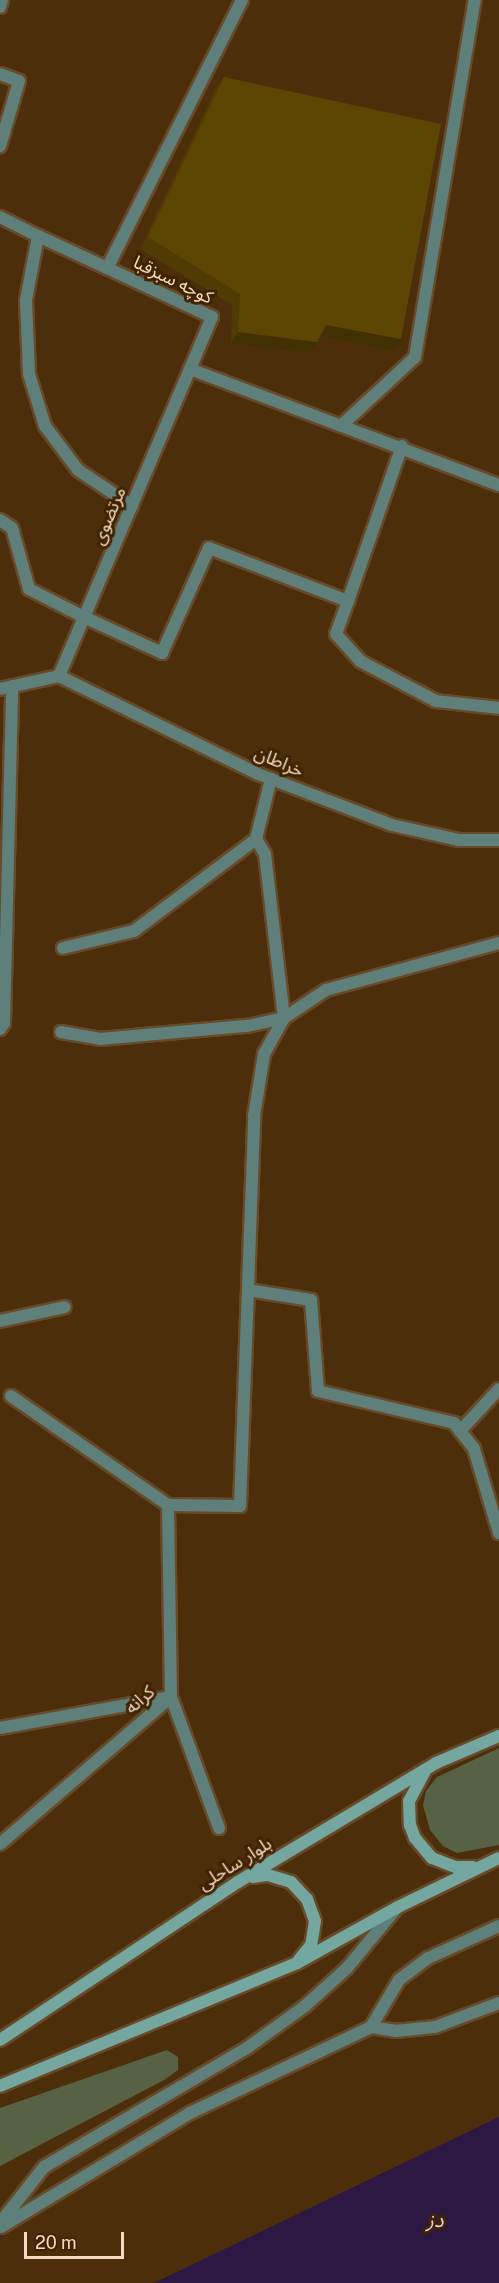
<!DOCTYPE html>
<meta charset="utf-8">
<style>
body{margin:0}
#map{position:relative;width:499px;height:2283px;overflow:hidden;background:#4c2e0b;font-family:"Public Sans","Noto Sans Arabic",sans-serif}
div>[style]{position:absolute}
.green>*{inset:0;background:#566243}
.water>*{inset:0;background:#2d1743}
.roads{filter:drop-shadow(2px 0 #674a29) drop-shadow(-2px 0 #674a29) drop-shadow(0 2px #674a29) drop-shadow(0 -2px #674a29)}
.lane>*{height:12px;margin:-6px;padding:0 6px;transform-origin:6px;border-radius:6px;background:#5f7f7a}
.street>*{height:12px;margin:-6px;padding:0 6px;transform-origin:6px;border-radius:6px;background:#5f7f7a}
.secondary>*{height:12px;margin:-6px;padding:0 6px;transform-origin:6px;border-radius:6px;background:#74a7a0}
.wall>*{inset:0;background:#503b03}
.shaded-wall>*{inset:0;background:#413002}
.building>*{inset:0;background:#5d4503}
span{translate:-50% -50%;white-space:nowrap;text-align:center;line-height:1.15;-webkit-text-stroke:6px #412300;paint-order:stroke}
.street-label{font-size:18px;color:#f3dbc4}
.water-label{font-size:20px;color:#e0cbfa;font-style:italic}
.scale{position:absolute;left:24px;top:2232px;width:100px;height:27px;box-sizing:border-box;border:3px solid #f3dbc4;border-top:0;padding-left:8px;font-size:18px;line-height:21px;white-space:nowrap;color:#f3dbc4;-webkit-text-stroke:4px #412300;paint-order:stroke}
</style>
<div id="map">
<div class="green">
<i style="clip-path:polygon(499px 1748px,499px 1845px,457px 1853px,443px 1846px,430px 1830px,423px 1805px,426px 1791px,437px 1777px)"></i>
<i style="clip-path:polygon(167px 2050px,178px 2057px,178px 2070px,164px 2080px,0 2166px,0 2108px)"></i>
</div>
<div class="water">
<i style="clip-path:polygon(499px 2117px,499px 2283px,154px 2283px)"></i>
</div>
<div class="roads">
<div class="lane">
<i style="left:242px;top:0;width:300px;rotate:116.7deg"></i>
<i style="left:107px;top:268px;width:116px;rotate:25deg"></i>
<i style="left:212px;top:317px;width:56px;rotate:112.9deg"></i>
<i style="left:190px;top:369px;width:330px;rotate:20.6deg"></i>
<i style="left:343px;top:424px;width:98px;rotate:-42.9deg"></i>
<i style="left:415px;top:357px;width:362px;rotate:-80.5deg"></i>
<i style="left:86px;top:618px;width:84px;rotate:24.7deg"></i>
<i style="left:162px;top:653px;width:115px;rotate:-65.9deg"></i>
<i style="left:209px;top:548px;width:149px;rotate:20.9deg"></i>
<i style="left:348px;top:601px;width:164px;rotate:-70.8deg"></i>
<i style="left:0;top:689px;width:60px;rotate:-12.4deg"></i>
<i style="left:59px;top:676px;width:334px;rotate:-66.9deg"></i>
<i style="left:11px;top:1396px;width:191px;rotate:34.8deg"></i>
<i style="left:0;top:1728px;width:173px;rotate:-10.3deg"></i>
<i style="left:219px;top:1828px;width:140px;rotate:-110.1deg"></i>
<i style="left:171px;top:1697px;width:192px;rotate:-90.9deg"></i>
<i style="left:168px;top:1505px;width:72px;rotate:0.8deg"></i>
<i style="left:0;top:1844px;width:225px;rotate:-40.7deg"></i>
<i style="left:0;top:2223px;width:71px;rotate:-51.8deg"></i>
<i style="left:44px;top:2167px;width:235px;rotate:-30.4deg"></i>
<i style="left:247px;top:2048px;width:72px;rotate:-35.9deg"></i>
<i style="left:305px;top:2006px;width:57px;rotate:-42.1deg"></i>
<i style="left:347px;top:1968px;width:77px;rotate:-50.3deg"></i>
<i style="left:1px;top:2227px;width:221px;rotate:-31.1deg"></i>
<i style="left:190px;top:2113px;width:200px;rotate:-25.4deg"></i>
</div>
<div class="street">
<i style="left:0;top:7px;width:7px;rotate:-74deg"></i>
<i style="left:0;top:74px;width:20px;rotate:20deg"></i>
<i style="left:19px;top:81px;width:68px;rotate:106.3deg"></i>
<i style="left:0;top:217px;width:42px;rotate:26.6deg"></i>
<i style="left:107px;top:268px;width:76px;rotate:-155.1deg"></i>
<i style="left:38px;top:236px;width:65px;rotate:100.6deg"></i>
<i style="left:26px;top:300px;width:74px;rotate:87.7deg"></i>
<i style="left:29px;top:374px;width:54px;rotate:72.9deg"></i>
<i style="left:45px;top:426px;width:55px;rotate:53.1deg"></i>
<i style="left:78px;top:470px;width:65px;rotate:33.7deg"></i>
<i style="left:0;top:520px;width:14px;rotate:34deg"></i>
<i style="left:12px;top:528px;width:63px;rotate:74.4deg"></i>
<i style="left:29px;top:589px;width:64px;rotate:27deg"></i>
<i style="left:348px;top:601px;width:35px;rotate:110deg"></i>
<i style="left:336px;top:634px;width:36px;rotate:48deg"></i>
<i style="left:360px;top:661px;width:86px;rotate:27.8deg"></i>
<i style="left:436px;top:701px;width:63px;rotate:6.3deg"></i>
<i style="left:59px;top:676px;width:222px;rotate:26.2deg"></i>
<i style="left:258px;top:774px;width:143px;rotate:20.8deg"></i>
<i style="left:392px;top:825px;width:69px;rotate:12.6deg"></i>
<i style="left:459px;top:840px;width:40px"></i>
<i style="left:63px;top:948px;width:73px;rotate:-13.5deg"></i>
<i style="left:134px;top:931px;width:153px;rotate:-37deg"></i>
<i style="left:0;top:1029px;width:7px;rotate:-56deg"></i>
<i style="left:4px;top:1023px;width:337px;rotate:-88.6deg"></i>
<i style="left:61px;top:1032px;width:40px;rotate:10deg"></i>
<i style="left:100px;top:1039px;width:148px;rotate:-5.1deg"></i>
<i style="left:247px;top:1026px;width:38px;rotate:-12deg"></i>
<i style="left:284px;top:1018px;width:165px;rotate:-96.6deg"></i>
<i style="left:265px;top:854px;width:17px;rotate:-121deg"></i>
<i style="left:256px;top:839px;width:62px;rotate:-76deg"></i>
<i style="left:248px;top:1290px;width:64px;rotate:9deg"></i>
<i style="left:311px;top:1300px;width:91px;rotate:85.6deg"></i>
<i style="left:318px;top:1391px;width:140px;rotate:13.2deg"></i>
<i style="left:454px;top:1423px;width:33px;rotate:52deg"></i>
<i style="left:474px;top:1449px;width:88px;rotate:73.4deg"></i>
<i style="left:0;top:1321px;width:66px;rotate:-12.2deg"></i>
<i style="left:460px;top:1431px;width:57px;rotate:-47.1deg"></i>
<i style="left:240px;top:1506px;width:390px;rotate:-87.9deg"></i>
<i style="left:254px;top:1116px;width:63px;rotate:-80.8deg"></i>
<i style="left:264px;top:1054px;width:41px;rotate:-60.9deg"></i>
<i style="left:284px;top:1018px;width:50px;rotate:-33.7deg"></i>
<i style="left:326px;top:990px;width:179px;rotate:-15.2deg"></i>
<i style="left:499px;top:1926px;width:78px;rotate:155.7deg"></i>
<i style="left:428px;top:1958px;width:36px;rotate:143deg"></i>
<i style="left:399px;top:1980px;width:55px;rotate:120.8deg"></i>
<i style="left:371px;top:2027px;width:24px;rotate:9deg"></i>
<i style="left:395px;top:2031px;width:40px;rotate:-5.7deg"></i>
<i style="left:435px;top:2027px;width:68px;rotate:-20.6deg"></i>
</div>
<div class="secondary">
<i style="left:424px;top:1773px;width:32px;rotate:118deg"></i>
<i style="left:409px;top:1801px;width:24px;rotate:88deg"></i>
<i style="left:410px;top:1825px;width:14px;rotate:69deg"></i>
<i style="left:415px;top:1838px;width:26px;rotate:50deg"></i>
<i style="left:432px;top:1858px;width:26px;rotate:21deg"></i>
<i style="left:456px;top:1867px;width:17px"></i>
<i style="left:253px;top:1877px;width:15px;rotate:-8deg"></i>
<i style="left:268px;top:1875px;width:24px;rotate:17deg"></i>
<i style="left:291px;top:1882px;width:23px;rotate:47deg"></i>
<i style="left:307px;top:1899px;width:23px;rotate:70deg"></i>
<i style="left:315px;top:1921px;width:24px;rotate:99deg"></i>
<i style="left:311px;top:1945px;width:19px;rotate:129deg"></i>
<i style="left:0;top:2040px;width:286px;rotate:-33.6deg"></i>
<i style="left:238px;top:1882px;width:231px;rotate:-31deg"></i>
<i style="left:436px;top:1763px;width:69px;rotate:-23.2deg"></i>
<i style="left:0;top:2086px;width:321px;rotate:-22.5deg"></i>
<i style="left:297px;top:1963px;width:115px;rotate:-29deg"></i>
<i style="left:398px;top:1907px;width:112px;rotate:-25.9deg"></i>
</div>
</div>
<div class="wall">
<i style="clip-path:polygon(224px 77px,401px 339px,393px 351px,320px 337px,309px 353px,231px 343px,232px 305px,140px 249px,216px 88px)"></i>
</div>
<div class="shaded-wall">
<i style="clip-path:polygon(326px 325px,401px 339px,393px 351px,318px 336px)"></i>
<i style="clip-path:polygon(238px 332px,317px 342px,309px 353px,231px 343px)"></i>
</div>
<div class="building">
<i style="clip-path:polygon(224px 77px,441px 124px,401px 339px,326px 325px,317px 342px,238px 332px,240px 294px,148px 237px)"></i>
</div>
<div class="street-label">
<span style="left:173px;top:280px;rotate:26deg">کوچه سبزقبا</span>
<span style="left:109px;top:516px;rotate:-67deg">مرتضوی</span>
<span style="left:279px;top:762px;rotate:23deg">خراطان</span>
<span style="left:140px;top:1700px;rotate:-41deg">کرانه</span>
<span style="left:235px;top:1864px;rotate:-32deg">بلوار ساحلی</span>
</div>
<div class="water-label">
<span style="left:435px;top:2220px">دز</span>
</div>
<div class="scale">20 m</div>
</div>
